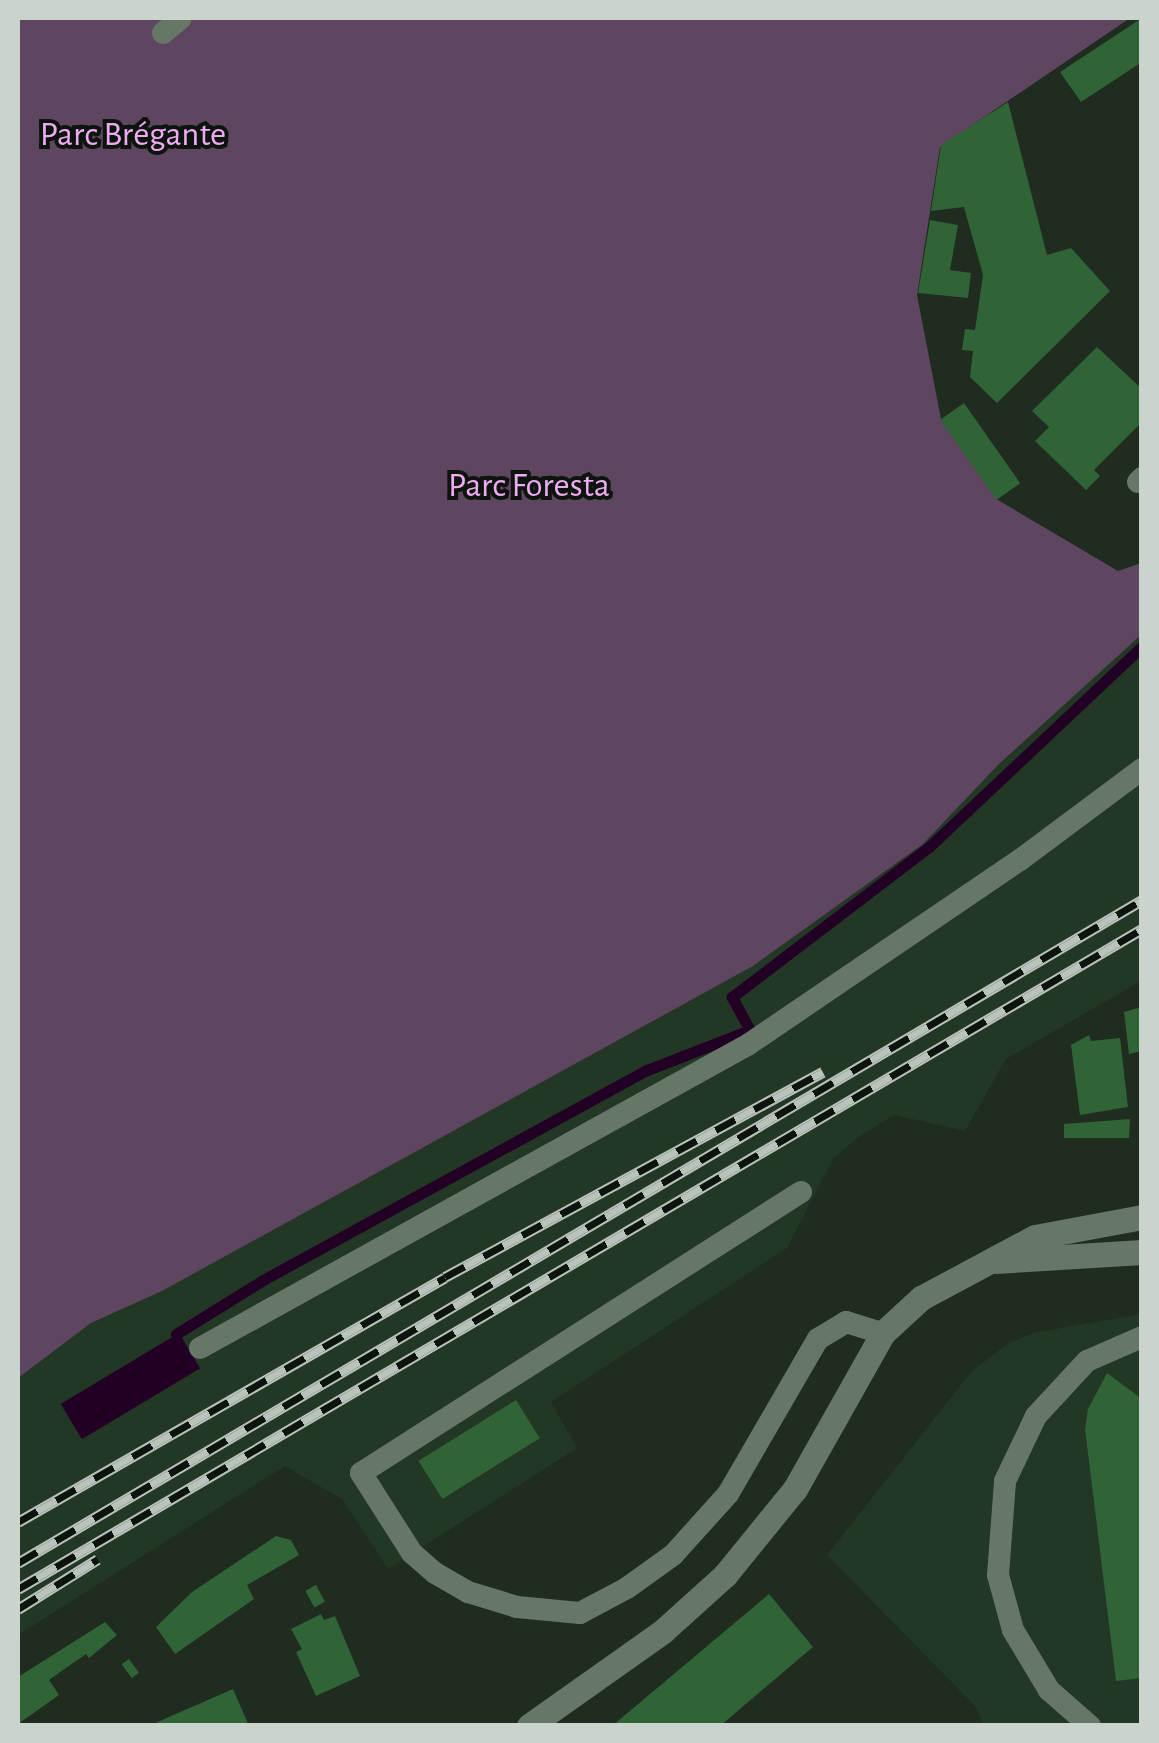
<!DOCTYPE html>
<meta charset="utf-8">
<style>
body{margin:0}
#map{position:relative;width:1159px;height:1743px;overflow:hidden;background:#1f2c1f;font-family:"Alegreya Sans",sans-serif}
div>[style]{position:absolute}
.built>*{inset:0;background:#233725}
.green>*{inset:0;background:#5e4560}
.water>*{inset:0;background:#220026;transform-origin:0 0}
.stream>*{height:11px;margin:-5.5px;padding:0 5.5px;transform-origin:5.5px;border-radius:5.5px;background:#220026}
.building>*{inset:0;background:#306336;transform-origin:0 0}
.service>*{height:22px;margin:-11px;padding:0 11px;transform-origin:11px;border-radius:11px;background:#667667}
.secondary>*{height:25px;margin:-12.5px;padding:0 12.5px;transform-origin:12.5px;border-radius:12.5px;background:#667667}
.rail>*{height:11px;margin-top:-5.5px;transform-origin:0;background:repeating-linear-gradient(90deg,#0d130d 0 22px,#bac3bb 0 44px);box-sizing:border-box;border-block:2px solid #bac3bb}
span{translate:-50% -50%;white-space:nowrap;text-align:center;line-height:1.15;-webkit-text-stroke:8px #0d130d;paint-order:stroke}
.park-label{font-size:35px;color:#eeabf2}
.frame{position:absolute;inset:0;border:20px solid #cbd4cc;pointer-events:none}
</style>
<div id="map">
<div class="built">
<i style="clip-path:polygon(1141px 635px,1141px 981px,1006px 1059px,965px 1131px,894px 1115px,857px 1138px,833px 1159px,787px 1248px,551px 1402px,577px 1448px,388px 1569px,343px 1500px,285px 1466px,18px 1635px,18px 1378px,25px 1369px,91px 1323px,162px 1291px,753px 966px,923px 844px,999px 764px)"></i>
<i style="clip-path:polygon(1141px 1314px,1141px 1725px,984px 1725px,976px 1707px,827px 1555px,971px 1372px,1007px 1344px,1033px 1333px)"></i>
</div>
<div class="green">
<i style="clip-path:polygon(18px 18px,1130px 18px,940px 147px,917px 295px,941px 419px,998px 500px,1118px 571px,1141px 563px,1141px 635px,999px 764px,923px 844px,753px 966px,162px 1291px,91px 1323px,18px 1378px)"></i>
</div>
<div class="water">
<i style="left:179px;top:1333px;width:41px;height:138px;rotate:59deg"></i>
</div>
<div class="stream">
<i style="left:176px;top:1334px;width:102px;rotate:-31.8deg"></i>
<i style="left:263px;top:1280px;width:438px;rotate:-28.7deg"></i>
<i style="left:647px;top:1070px;width:110px;rotate:-21.2deg"></i>
<i style="left:750px;top:1030px;width:38px;rotate:-119deg"></i>
<i style="left:732px;top:997px;width:248px;rotate:-37.3deg"></i>
<i style="left:929px;top:847px;width:293px;rotate:-43.3deg"></i>
</div>
<div class="building">
<i style="clip-path:polygon(1142px 18px,1142px 62px,1081px 102px,1060px 72px)"></i>
<i style="clip-path:polygon(1008px 102px,1047px 255px,1071px 248px,1110px 291px,997px 403px,970px 377px,973px 351px,962px 350px,965px 329px,975px 330px,983px 275px,964px 207px,931px 211px,941px 145px)"></i>
<i style="clip-path:polygon(930px 220px,958px 225px,950px 270px,971px 273px,968px 298px,918px 293px)"></i>
<i style="clip-path:polygon(1097px 347px,1142px 389px,1142px 422px,1094px 470px,1100px 476px,1086px 490px,1035px 441px,1049px 427px,1032px 411px)"></i>
<i style="left:964px;top:403px;width:98px;height:29px;rotate:55deg"></i>
<i style="clip-path:polygon(1142px 1007px,1142px 1051px,1129px 1054px,1124px 1012px)"></i>
<i style="clip-path:polygon(1089px 1035px,1091px 1041px,1120px 1038px,1128px 1107px,1080px 1115px,1071px 1045px)"></i>
<i style="clip-path:polygon(1130px 1119px,1129px 1138px,1064px 1138px,1064px 1124px)"></i>
<i style="clip-path:polygon(1107px 1373px,1142px 1399px,1142px 1678px,1116px 1681px,1085px 1429px,1088px 1409px)"></i>
<i style="left:516px;top:1400px;width:45px;height:115px;rotate:58deg"></i>
<i style="clip-path:polygon(276px 1536px,291px 1540px,299px 1555px,247px 1585px,254px 1599px,175px 1654px,156px 1627px,192px 1592px)"></i>
<i style="left:316px;top:1585px;width:19px;height:12px;rotate:62deg"></i>
<i style="clip-path:polygon(769px 1594px,813px 1647px,720px 1726px,612px 1726px)"></i>
<i style="clip-path:polygon(321px 1614px,324px 1620px,335px 1616px,360px 1676px,316px 1696px,296px 1652px,302px 1649px,291px 1629px)"></i>
<i style="clip-path:polygon(105px 1622px,117px 1635px,89px 1658px,86px 1654px,49px 1680px,59px 1695px,18px 1724px,18px 1677px)"></i>
<i style="left:129px;top:1659px;width:17px;height:9px;rotate:54deg"></i>
<i style="clip-path:polygon(233px 1689px,249px 1726px,149px 1726px,171px 1716px)"></i>
</div>
<div class="service">
<i style="left:163px;top:33px;width:23px;rotate:-40deg"></i>
<i style="left:1138px;top:482px;width:6px;rotate:-45deg"></i>
<i style="left:801px;top:1192px;width:522px;rotate:147.44deg"></i>
<i style="left:361px;top:1473px;width:95px;rotate:57.5deg"></i>
<i style="left:412px;top:1553px;width:30px;rotate:41deg"></i>
<i style="left:435px;top:1573px;width:38px;rotate:30deg"></i>
<i style="left:468px;top:1592px;width:51px;rotate:17deg"></i>
<i style="left:517px;top:1607px;width:63px;rotate:5.4deg"></i>
<i style="left:580px;top:1613px;width:53px;rotate:-28deg"></i>
<i style="left:627px;top:1588px;width:57px;rotate:-35.7deg"></i>
<i style="left:673px;top:1555px;width:82px;rotate:-48deg"></i>
<i style="left:728px;top:1494px;width:179px;rotate:-59.9deg"></i>
<i style="left:818px;top:1339px;width:33px;rotate:-31deg"></i>
<i style="left:846px;top:1322px;width:39px;rotate:17deg"></i>
<i style="left:200px;top:1348px;width:628px;rotate:-28.97deg"></i>
<i style="left:749px;top:1044px;width:328px;rotate:-34.2deg"></i>
<i style="left:1020px;top:860px;width:152px;rotate:-36.7deg"></i>
<i style="left:1090px;top:1726px;width:55px;rotate:-138.7deg"></i>
<i style="left:1049px;top:1690px;width:70px;rotate:-121deg"></i>
<i style="left:1013px;top:1630px;width:57px;rotate:-105.3deg"></i>
<i style="left:998px;top:1575px;width:94px;rotate:-85.7deg"></i>
<i style="left:1005px;top:1481px;width:72px;rotate:-64.5deg"></i>
<i style="left:1036px;top:1416px;width:75px;rotate:-47.2deg"></i>
<i style="left:1087px;top:1361px;width:60px;rotate:-23.6deg"></i>
</div>
<div class="secondary">
<i style="left:995px;top:1261px;width:147px;rotate:-3.5deg"></i>
<i style="left:529px;top:1726px;width:164px;rotate:-35.3deg"></i>
<i style="left:663px;top:1631px;width:84px;rotate:-42.1deg"></i>
<i style="left:725px;top:1575px;width:111px;rotate:-50.9deg"></i>
<i style="left:795px;top:1489px;width:179px;rotate:-60.6deg"></i>
<i style="left:883px;top:1333px;width:52px;rotate:-42.6deg"></i>
<i style="left:921px;top:1298px;width:129px;rotate:-28.2deg"></i>
<i style="left:1035px;top:1237px;width:109px;rotate:-10.6deg"></i>
</div>
<div class="rail">
<i style="left:18px;top:1522px;width:492px;rotate:-29.8deg"></i>
<i style="left:445px;top:1277px;width:430px;rotate:-28.5deg"></i>
<i style="left:18px;top:1563px;width:1305px;rotate:-30.53deg"></i>
<i style="left:18px;top:1589px;width:1303px;rotate:-30.42deg"></i>
<i style="left:18px;top:1609px;width:94px;rotate:-32deg"></i>
</div>
<div class="park-label">
<span style="left:133px;top:135px">Parc Brégante</span>
<span style="left:529px;top:486px">Parc Foresta</span>
</div>
<div class="frame"></div>
</div>
